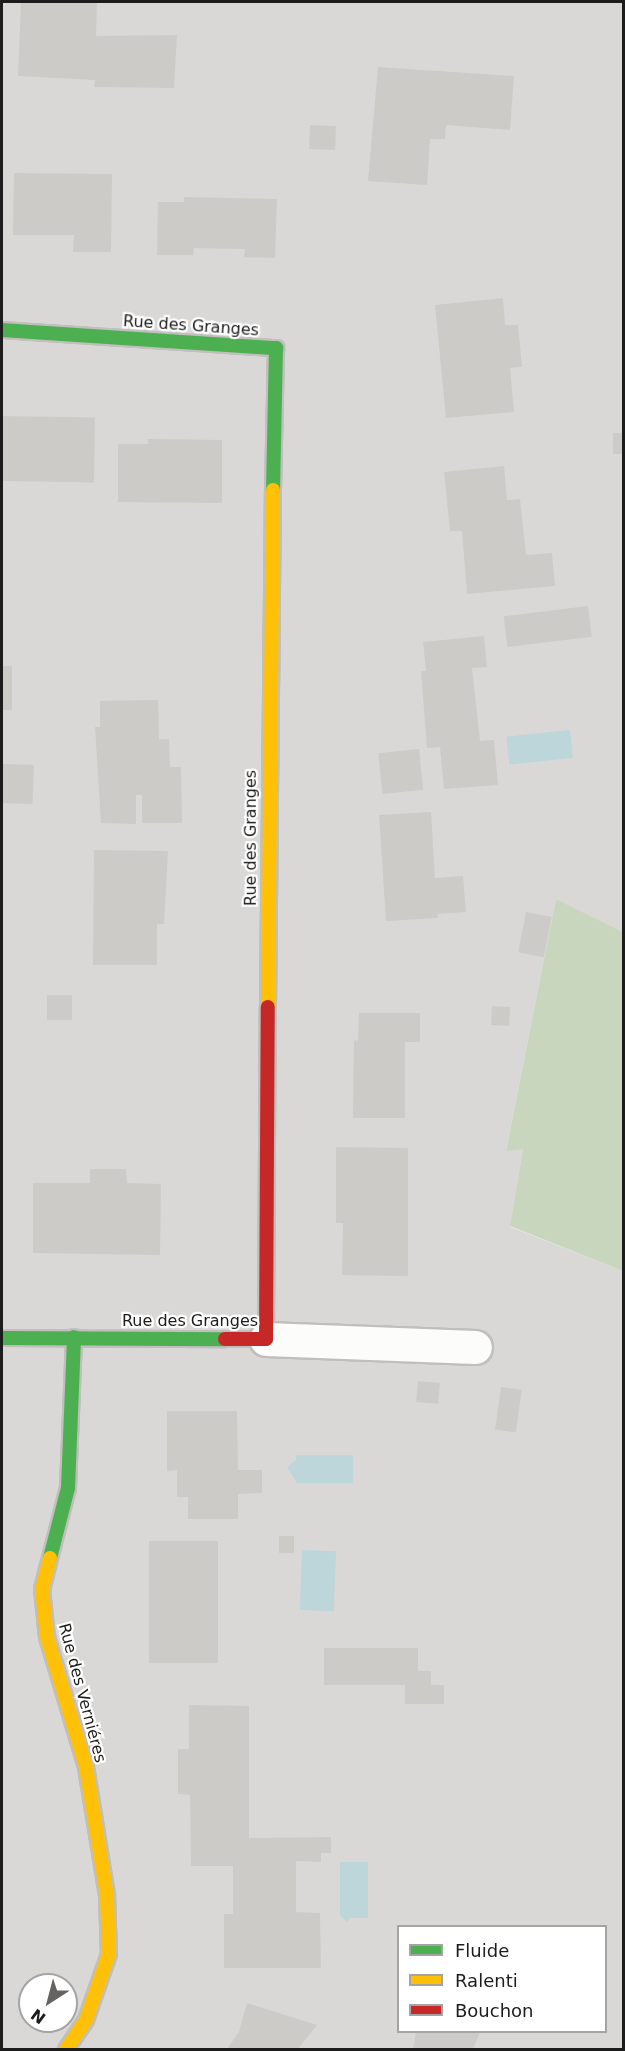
<!DOCTYPE html>
<meta charset="utf-8">
<style>
body{margin:0}
#map{position:relative;width:625px;height:2051px;overflow:hidden;background:#eae8e5;font-family:"DejaVu Sans",sans-serif}
div>[style]{position:absolute}
.residential>*{inset:0;background:#d9d8d7}
.forest>*{inset:0;background:#c8d6bd}
.water>*{inset:0;background:#bcd6da;transform-origin:0 0}
.building>*{inset:0;background:#cdcbc8;transform-origin:0 0}
.roads{filter:drop-shadow(2px 0 #c0bfbd) drop-shadow(-2px 0 #c0bfbd) drop-shadow(0 2px #c0bfbd) drop-shadow(0 -2px #c0bfbd)}
.street>*{height:33px;margin:-16.5px;padding:0 16.5px;transform-origin:16.5px;border-radius:16.5px;background:#fcfcfb}
.fast>*{height:14px;margin:-7px;padding:0 7px;transform-origin:7px;border-radius:7px;background:#4caf50}
.slow>*{height:14px;margin:-7px;padding:0 7px;transform-origin:7px;border-radius:7px;background:#ffc107}
.jam>*{height:14px;margin:-7px;padding:0 7px;transform-origin:7px;border-radius:7px;background:#c62828}
span{translate:-50% -50%;white-space:nowrap;text-align:center;line-height:1.15;-webkit-text-stroke:4.5px #fff;paint-order:stroke}
.street-label{font-size:16px;color:#1c1c1c}
.frame{position:absolute;inset:0;border:3px solid #1c1c1c;pointer-events:none}
.legend{position:absolute;left:397px;top:1925px;width:210px;height:108px;box-sizing:border-box;background:#fff;border:2px solid #a4a4a4;margin:0;padding:8px 10px;list-style:none;font-size:18px;color:#1c1c1c}
.legend li{display:flex;align-items:center;gap:12px;height:30px}
.legend b{width:30px;border:2px solid #a4a4a4}
.north{position:absolute;left:18px;top:1973px;width:60px;height:60px;box-sizing:border-box;background:#fff;border:2px solid #a4a4a4;border-radius:50%;rotate:216deg;font-size:16px;font-weight:700;line-height:24px;text-align:center;color:#1c1c1c}
.north::after{content:'';display:block;margin:auto;width:21px;height:27px;background:#646362;clip-path:polygon(50% 0,100% 100%,50% 72%,0 100%)}
</style>
<div id="map">
<div class="residential">
<i style="clip-path:polygon(evenodd,2px 2px,623px 2px,623px 932px,556px 899px,506px 1150px,523px 1148px,510px 1227px,623px 1271px,623px 2049px,2px 2050px,2px 2px,398px 1926px,606px 1926px,606px 2032px,398px 2032px,398px 1926px,2px 2px,30px 1985px,66px 1985px,66px 2021px,30px 2021px,30px 1985px)"></i>
</div>
<div class="forest">
<i style="clip-path:polygon(556px 899px,623px 932px,623px 1271px,510px 1226px,523px 1149px,506px 1151px)"></i>
</div>
<div class="water">
<i style="left:570px;top:730px;width:28px;height:64px;rotate:84deg"></i>
<i style="clip-path:polygon(296px 1455px,353px 1455px,353px 1483px,297px 1483px,287px 1467px,296px 1460px)"></i>
<i style="left:302px;top:1550px;width:34px;height:60px;rotate:2deg"></i>
<i style="clip-path:polygon(340px 1862px,368px 1862px,368px 1918px,350px 1918px,347px 1922px,340px 1915px)"></i>
</div>
<div class="building">
<i style="clip-path:polygon(21px 2px,97px 2px,96px 36px,177px 35px,174px 88px,94px 87px,95px 80px,18px 76px)"></i>
<i style="clip-path:polygon(378px 67px,514px 76px,510px 130px,446px 125px,445px 139px,430px 139px,427px 185px,368px 181px)"></i>
<i style="left:310px;top:125px;width:26px;height:24px;rotate:2deg"></i>
<i style="clip-path:polygon(14px 173px,112px 174px,111px 252px,73px 252px,74px 235px,13px 235px)"></i>
<i style="clip-path:polygon(184px 197px,277px 199px,275px 258px,244px 257px,245px 249px,194px 248px,193px 255px,157px 255px,158px 202px,184px 202px)"></i>
<i style="clip-path:polygon(503px 298px,505px 325px,518px 325px,522px 367px,510px 368px,514px 412px,446px 418px,435px 305px)"></i>
<i style="left:2px;top:416px;width:93px;height:65px;rotate:1deg"></i>
<i style="left:613px;top:433px;width:11px;height:21px"></i>
<i style="clip-path:polygon(148px 439px,222px 440px,222px 503px,118px 502px,118px 444px,148px 444px)"></i>
<i style="clip-path:polygon(504px 466px,507px 500px,520px 499px,526px 555px,552px 553px,555px 586px,467px 594px,462px 531px,450px 531px,444px 472px)"></i>
<i style="left:588px;top:606px;width:31px;height:85px;rotate:83deg"></i>
<i style="clip-path:polygon(484px 636px,487px 667px,472px 668px,480px 741px,494px 740px,498px 785px,444px 789px,440px 747px,427px 748px,421px 671px,426px 671px,423px 642px)"></i>
<i style="left:2px;top:666px;width:10px;height:44px"></i>
<i style="clip-path:polygon(158px 700px,159px 739px,169px 739px,170px 767px,181px 767px,182px 823px,142px 823px,142px 795px,136px 795px,136px 824px,101px 823px,95px 727px,100px 727px,100px 701px)"></i>
<i style="left:419px;top:749px;width:41px;height:41px;rotate:84deg"></i>
<i style="left:2px;top:764px;width:32px;height:39px;rotate:2deg"></i>
<i style="clip-path:polygon(431px 812px,435px 878px,463px 876px,466px 912px,437px 914px,438px 918px,386px 921px,379px 815px)"></i>
<i style="clip-path:polygon(94px 850px,168px 851px,164px 924px,157px 924px,157px 965px,93px 965px)"></i>
<i style="left:526px;top:912px;width:26px;height:41px;rotate:11deg"></i>
<i style="left:47px;top:995px;width:25px;height:25px"></i>
<i style="left:492px;top:1006px;width:18px;height:19px;rotate:3deg"></i>
<i style="clip-path:polygon(359px 1013px,420px 1013px,420px 1042px,405px 1042px,405px 1118px,353px 1118px,354px 1040px,358px 1041px)"></i>
<i style="clip-path:polygon(336px 1147px,408px 1148px,408px 1276px,342px 1275px,343px 1223px,336px 1223px)"></i>
<i style="clip-path:polygon(90px 1169px,126px 1169px,127px 1183px,161px 1184px,160px 1255px,33px 1253px,33px 1183px,90px 1183px)"></i>
<i style="left:418px;top:1381px;width:22px;height:21px;rotate:5deg"></i>
<i style="left:501px;top:1387px;width:21px;height:43px;rotate:8deg"></i>
<i style="clip-path:polygon(167px 1411px,237px 1411px,238px 1470px,262px 1470px,262px 1493px,238px 1494px,238px 1519px,188px 1519px,188px 1497px,177px 1497px,177px 1470px,167px 1471px)"></i>
<i style="left:279px;top:1536px;width:15px;height:17px"></i>
<i style="left:149px;top:1541px;width:69px;height:122px"></i>
<i style="clip-path:polygon(324px 1648px,418px 1648px,418px 1671px,431px 1671px,431px 1685px,444px 1685px,444px 1704px,405px 1704px,405px 1685px,324px 1685px)"></i>
<i style="clip-path:polygon(189px 1705px,249px 1706px,249px 1838px,331px 1837px,331px 1853px,321px 1853px,321px 1862px,296px 1861px,296px 1912px,320px 1913px,321px 1968px,224px 1968px,224px 1914px,233px 1914px,233px 1866px,191px 1866px,190px 1795px,178px 1794px,178px 1749px,189px 1749px)"></i>
<i style="clip-path:polygon(247px 2003px,317px 2025px,298px 2049px,227px 2049px,239px 2032px)"></i>
<i style="clip-path:polygon(416px 2032px,479px 2032px,479px 2035px,473px 2049px,413px 2049px)"></i>
</div>
<div class="roads">
<div class="street">
<i style="left:266px;top:1339px;width:209px;rotate:2.2deg"></i>
</div>
<div class="fast">
<i style="left:2px;top:330px;width:275px;rotate:3.8deg"></i>
<i style="left:276px;top:348px;width:142px;rotate:91.2deg"></i>
<i style="left:2px;top:1338px;width:223px;rotate:0.3deg"></i>
<i style="left:50px;top:1558px;width:72px;rotate:-75.6deg"></i>
<i style="left:68px;top:1488px;width:151px;rotate:-87.7deg"></i>
</div>
<div class="slow">
<i style="left:268px;top:1007px;width:517px;rotate:-89.45deg"></i>
<i style="left:50px;top:1558px;width:32px;rotate:104deg"></i>
<i style="left:42px;top:1589px;width:48px;rotate:84.1deg"></i>
<i style="left:47px;top:1637px;width:136px;rotate:73.3deg"></i>
<i style="left:86px;top:1767px;width:130px;rotate:80.7deg"></i>
<i style="left:107px;top:1895px;width:59px;rotate:88.1deg"></i>
<i style="left:109px;top:1954px;width:70px;rotate:109.2deg"></i>
<i style="left:86px;top:2020px;width:36px;rotate:124deg"></i>
</div>
<div class="jam">
<i style="left:225px;top:1339px;width:41px"></i>
<i style="left:266px;top:1339px;width:332px;rotate:-89.7deg"></i>
</div>
</div>
<div class="street-label">
<span style="left:191px;top:326px;rotate:4deg">Rue des Granges</span>
<span style="left:251px;top:838px;rotate:-90deg">Rue des Granges</span>
<span style="left:190px;top:1321px">Rue des Granges</span>
<span style="left:82px;top:1693px;rotate:75deg">Rue des Verniéres</span>
</div>
<div class="frame"></div>
<ul class="legend">
<li><b style="height:8px;background:#4caf50"></b>Fluide</li>
<li><b style="height:8px;background:#ffc107"></b>Ralenti</li>
<li><b style="height:8px;background:#c62828"></b>Bouchon</li>
</ul>
<div class="north">N</div>
</div>
